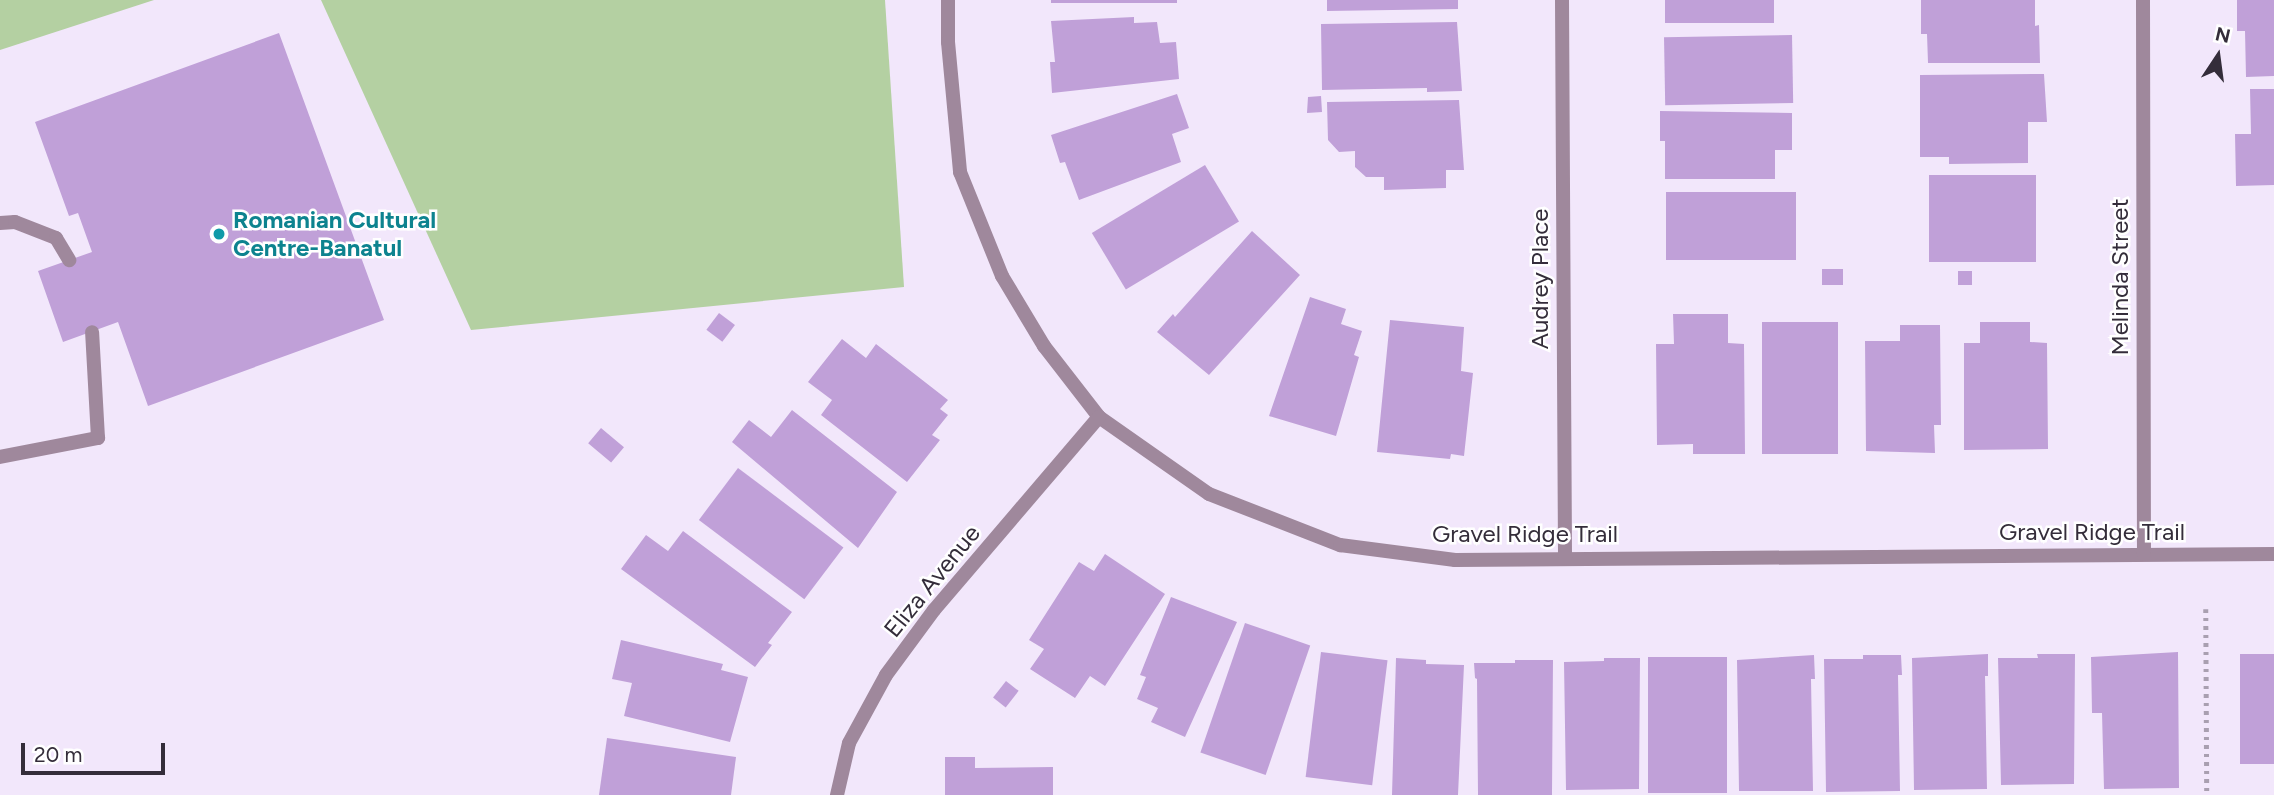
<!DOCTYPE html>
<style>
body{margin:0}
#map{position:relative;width:2274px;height:795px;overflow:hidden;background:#f2e7fb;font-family:Figtree,sans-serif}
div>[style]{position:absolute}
.green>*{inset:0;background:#b4d0a2}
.building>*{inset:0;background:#c0a0d8;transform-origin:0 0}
.path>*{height:4.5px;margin-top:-2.25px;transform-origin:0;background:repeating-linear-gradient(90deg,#a99fb0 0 3.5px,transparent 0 8.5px)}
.lane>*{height:14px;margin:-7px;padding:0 7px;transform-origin:7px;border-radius:7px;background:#9f889c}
.street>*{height:14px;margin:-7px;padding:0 7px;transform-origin:7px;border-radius:7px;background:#9f889c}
.dots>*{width:19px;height:19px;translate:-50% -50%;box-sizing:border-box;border:4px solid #fff;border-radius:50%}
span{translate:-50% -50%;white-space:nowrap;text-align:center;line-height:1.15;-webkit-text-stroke:5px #fff;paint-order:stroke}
.culture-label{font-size:24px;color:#0d838f;font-weight:700}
.left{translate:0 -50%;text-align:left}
.street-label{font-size:24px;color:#342d3a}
.north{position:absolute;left:2183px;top:21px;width:70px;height:70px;-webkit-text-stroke:5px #fff;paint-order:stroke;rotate:13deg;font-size:19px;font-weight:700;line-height:28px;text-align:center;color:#342d3a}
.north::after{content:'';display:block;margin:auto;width:24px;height:32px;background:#342d3a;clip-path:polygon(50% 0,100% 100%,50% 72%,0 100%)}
.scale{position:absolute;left:21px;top:743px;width:144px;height:32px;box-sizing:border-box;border:4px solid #342d3a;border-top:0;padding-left:9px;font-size:21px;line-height:24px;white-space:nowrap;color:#342d3a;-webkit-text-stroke:5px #fff;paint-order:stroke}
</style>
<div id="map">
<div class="green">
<i style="clip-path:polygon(0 0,154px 0,0 50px)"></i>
<i style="clip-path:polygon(321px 0,885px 0,904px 287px,471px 330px)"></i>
</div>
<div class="building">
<i style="left:1051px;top:0;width:126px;height:3px"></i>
<i style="clip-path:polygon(1327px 0,1458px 0,1458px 9px,1327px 11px)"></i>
<i style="left:1665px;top:0;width:109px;height:23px"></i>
<i style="clip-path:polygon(1921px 0,2035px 0,2035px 26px,2039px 25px,2040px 63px,1928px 63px,1927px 34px,1921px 34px)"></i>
<i style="clip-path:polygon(2237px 0,2274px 0,2274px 76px,2246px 77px,2245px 31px,2237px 31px)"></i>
<i style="clip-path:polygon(1134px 17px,1134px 23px,1157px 22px,1160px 43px,1176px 42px,1179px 79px,1052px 93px,1050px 62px,1055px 62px,1051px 21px)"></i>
<i style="clip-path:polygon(1457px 22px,1462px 91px,1427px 92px,1427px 88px,1322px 90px,1321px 24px)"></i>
<i style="clip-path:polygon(279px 33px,384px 320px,148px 406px,118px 322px,63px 342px,38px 271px,92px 252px,78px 213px,69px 216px,35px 122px)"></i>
<i style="left:1792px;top:35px;width:68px;height:128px;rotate:89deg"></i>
<i style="clip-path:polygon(2044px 74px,2047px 122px,2028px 122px,2028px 163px,1949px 164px,1949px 157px,1920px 157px,1920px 75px)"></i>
<i style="clip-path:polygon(2250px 89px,2274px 89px,2274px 185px,2236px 186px,2235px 134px,2251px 134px)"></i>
<i style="clip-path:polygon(1177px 94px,1189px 128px,1172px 134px,1181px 162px,1079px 200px,1065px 162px,1060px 163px,1051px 135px)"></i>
<i style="clip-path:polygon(1321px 96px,1322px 112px,1307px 113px,1308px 97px)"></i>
<i style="clip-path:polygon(1459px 100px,1464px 170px,1446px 170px,1446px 188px,1384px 190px,1384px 177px,1366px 177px,1355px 167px,1355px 151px,1339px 152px,1328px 140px,1327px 102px)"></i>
<i style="clip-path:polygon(1660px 111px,1792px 113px,1792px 150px,1775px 150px,1775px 179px,1665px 179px,1665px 141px,1660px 141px)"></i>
<i style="left:1205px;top:165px;width:66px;height:132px;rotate:59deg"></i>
<i style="left:2036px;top:175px;width:87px;height:107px;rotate:90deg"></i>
<i style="left:1666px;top:192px;width:130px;height:68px"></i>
<i style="clip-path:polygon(1252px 231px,1300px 275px,1209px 375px,1157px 332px,1173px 314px,1175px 317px)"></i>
<i style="left:1822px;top:269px;width:21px;height:16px"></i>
<i style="left:1972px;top:271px;width:14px;height:14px;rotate:90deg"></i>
<i style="clip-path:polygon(1310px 297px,1346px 309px,1341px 324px,1362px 331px,1354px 355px,1359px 357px,1336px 436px,1269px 416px)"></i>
<i style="left:719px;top:313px;width:20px;height:21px;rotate:37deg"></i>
<i style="clip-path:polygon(1673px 314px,1728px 314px,1728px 343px,1744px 344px,1745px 454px,1693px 454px,1693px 444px,1657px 445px,1656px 344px,1674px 344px)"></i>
<i style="clip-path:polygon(1390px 320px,1464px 327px,1461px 371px,1473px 373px,1464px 456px,1451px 454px,1450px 459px,1377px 452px)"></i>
<i style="left:1762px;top:322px;width:76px;height:132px"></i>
<i style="clip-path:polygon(1980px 322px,2030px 322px,2030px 342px,2047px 343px,2048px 449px,1964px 450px,1964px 343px,1980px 343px)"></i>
<i style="clip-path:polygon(1900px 325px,1940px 325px,1941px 425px,1934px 425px,1935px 453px,1866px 451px,1865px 341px,1900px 341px)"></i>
<i style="clip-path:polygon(842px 339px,866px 358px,876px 344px,948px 400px,940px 409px,948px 415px,932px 435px,940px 440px,907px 482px,821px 415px,832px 400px,808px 382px)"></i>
<i style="clip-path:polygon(792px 410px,897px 492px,858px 548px,732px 442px,749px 420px,771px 437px)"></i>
<i style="left:601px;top:428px;width:30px;height:20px;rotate:40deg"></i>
<i style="left:738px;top:468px;width:132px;height:65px;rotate:37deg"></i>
<i style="clip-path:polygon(683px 531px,792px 612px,768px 643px,772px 645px,755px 667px,621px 569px,646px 535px,668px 551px)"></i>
<i style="clip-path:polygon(1105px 554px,1165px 594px,1105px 686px,1090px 676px,1075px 698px,1030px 669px,1044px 649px,1029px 640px,1079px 562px,1094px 571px)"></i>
<i style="clip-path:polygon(1171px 597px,1237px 622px,1185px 737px,1151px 722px,1158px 708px,1137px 699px,1146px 677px,1140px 675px)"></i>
<i style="left:1245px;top:623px;width:69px;height:137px;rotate:19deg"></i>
<i style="clip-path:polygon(621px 640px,723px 664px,721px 670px,748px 677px,730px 742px,624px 716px,632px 683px,612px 679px)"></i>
<i style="left:1321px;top:652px;width:67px;height:126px;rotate:7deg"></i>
<i style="clip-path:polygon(2178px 652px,2179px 788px,2104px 789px,2102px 713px,2092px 713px,2091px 657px)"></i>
<i style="clip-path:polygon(1988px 654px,1988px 676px,1985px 676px,1987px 789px,1914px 790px,1912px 658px)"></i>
<i style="clip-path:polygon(2037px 654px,2075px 654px,2074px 784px,2001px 785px,1998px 658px,2038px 658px)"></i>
<i style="left:2240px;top:654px;width:34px;height:110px"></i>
<i style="clip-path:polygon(1814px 655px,1815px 679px,1811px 679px,1813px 791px,1739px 791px,1737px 660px)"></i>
<i style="clip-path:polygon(1863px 655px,1901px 655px,1902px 675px,1898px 675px,1900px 791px,1826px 792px,1824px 659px,1863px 659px)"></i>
<i style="left:1727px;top:657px;width:136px;height:79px;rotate:90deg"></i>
<i style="clip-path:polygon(1396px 658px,1426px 660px,1426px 664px,1464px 665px,1458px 795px,1392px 795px)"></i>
<i style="clip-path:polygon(1604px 658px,1640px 658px,1639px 789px,1566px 790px,1564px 662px,1604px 661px)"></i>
<i style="clip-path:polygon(1515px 660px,1553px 660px,1552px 795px,1478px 795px,1477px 679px,1475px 678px,1474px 663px,1515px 663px)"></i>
<i style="left:1006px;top:681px;width:16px;height:21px;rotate:38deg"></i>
<i style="clip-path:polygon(607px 738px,736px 757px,731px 795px,599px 795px)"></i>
<i style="clip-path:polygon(945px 757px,975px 757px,975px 768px,1053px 767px,1053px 795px,945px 795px)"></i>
</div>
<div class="path">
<i style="left:2206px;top:609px;width:186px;rotate:89.7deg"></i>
</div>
<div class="lane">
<i style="left:0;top:223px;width:15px;rotate:-4deg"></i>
<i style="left:15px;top:222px;width:44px;rotate:21.3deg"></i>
<i style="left:56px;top:238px;width:26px;rotate:59deg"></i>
<i style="left:0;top:457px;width:100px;rotate:-11deg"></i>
<i style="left:98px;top:438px;width:106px;rotate:-93.2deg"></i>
</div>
<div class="street">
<i style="left:948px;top:0;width:42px;rotate:90deg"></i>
<i style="left:948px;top:42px;width:131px;rotate:84.7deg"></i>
<i style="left:960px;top:172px;width:112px;rotate:68deg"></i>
<i style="left:1002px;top:276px;width:82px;rotate:59deg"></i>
<i style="left:1044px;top:346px;width:90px;rotate:52.2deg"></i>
<i style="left:1099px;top:417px;width:134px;rotate:35deg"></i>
<i style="left:1209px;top:494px;width:141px;rotate:21.3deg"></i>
<i style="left:1340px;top:545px;width:116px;rotate:7.4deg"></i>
<i style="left:1455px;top:560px;width:819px;rotate:-0.42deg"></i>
<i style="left:1562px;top:0;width:558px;rotate:89.69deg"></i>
<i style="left:2143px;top:0;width:554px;rotate:89.9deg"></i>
<i style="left:837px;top:795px;width:53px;rotate:-77deg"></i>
<i style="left:849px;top:743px;width:77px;rotate:-61.4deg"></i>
<i style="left:886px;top:675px;width:81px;rotate:-53.6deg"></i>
<i style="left:934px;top:610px;width:254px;rotate:-49.5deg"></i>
</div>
<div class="dots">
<i style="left:219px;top:234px;background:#0f9aa8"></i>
</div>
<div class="culture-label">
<span class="left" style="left:233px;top:234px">Romanian Cultural<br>Centre-Banatul</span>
</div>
<div class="street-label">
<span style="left:2120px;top:277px;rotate:-90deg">Melinda Street</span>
<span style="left:1540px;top:279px;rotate:-90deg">Audrey Place</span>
<span style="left:2092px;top:532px">Gravel Ridge Trail</span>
<span style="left:1525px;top:534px">Gravel Ridge Trail</span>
<span style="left:932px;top:581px;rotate:-51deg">Eliza Avenue</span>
</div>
<div class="north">N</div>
<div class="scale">20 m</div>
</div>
